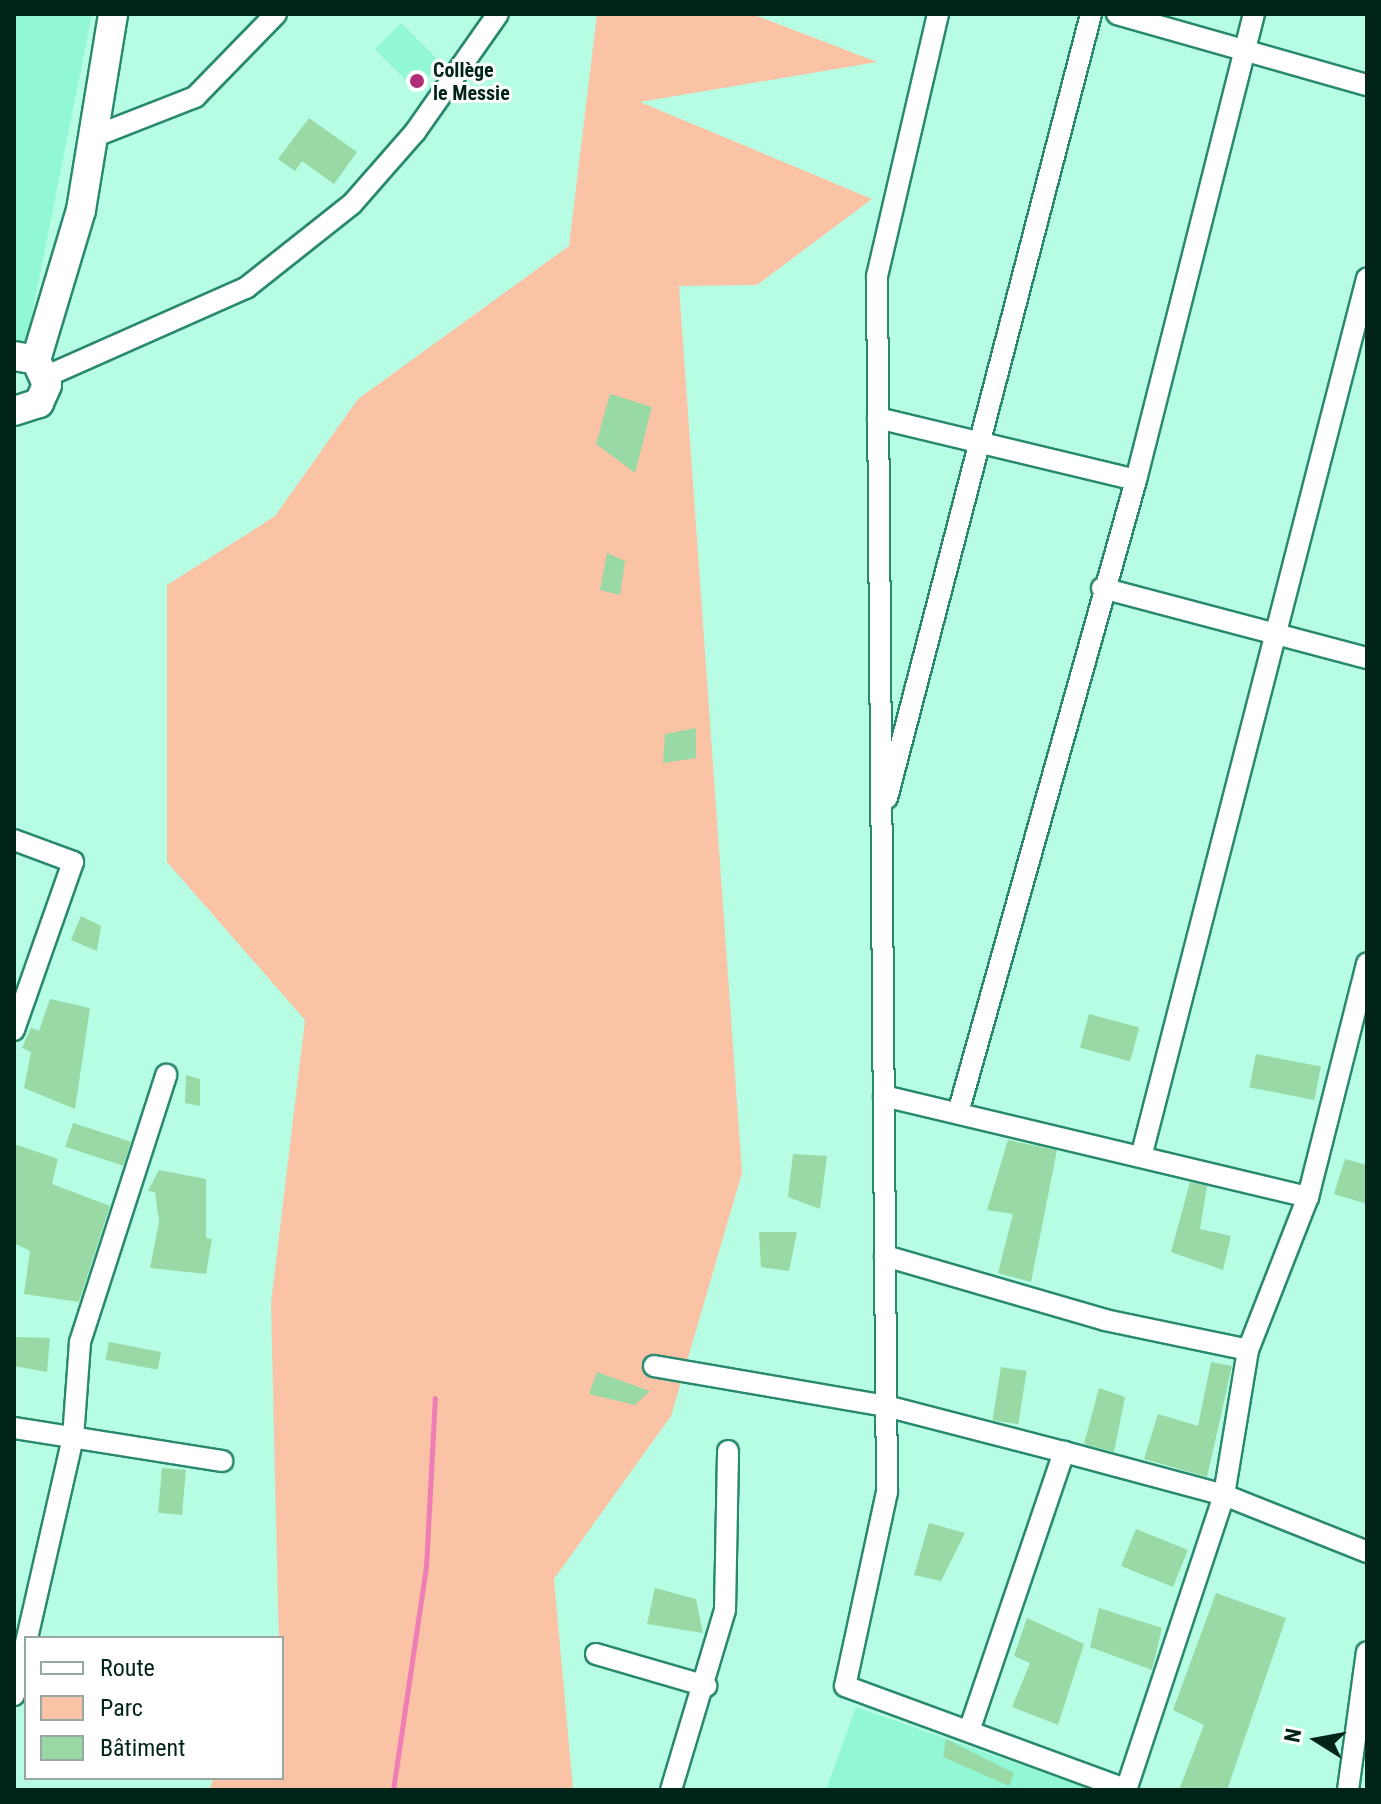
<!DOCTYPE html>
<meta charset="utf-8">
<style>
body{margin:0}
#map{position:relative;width:1381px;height:1804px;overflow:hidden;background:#b6fde3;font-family:"Roboto Condensed",sans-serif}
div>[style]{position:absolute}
.built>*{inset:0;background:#92f7d5;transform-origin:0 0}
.green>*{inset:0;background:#fac3a5}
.stream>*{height:5px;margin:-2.5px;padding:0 2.5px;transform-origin:2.5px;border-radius:2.5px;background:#ee7db6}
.building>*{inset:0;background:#98d9a5;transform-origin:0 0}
.roads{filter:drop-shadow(2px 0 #29896e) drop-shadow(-2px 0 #29896e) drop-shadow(0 2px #29896e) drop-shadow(0 -2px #29896e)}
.street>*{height:20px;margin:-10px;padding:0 10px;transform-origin:10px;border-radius:10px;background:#fff}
.secondary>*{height:28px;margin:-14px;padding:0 14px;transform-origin:14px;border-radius:14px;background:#fff}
.dots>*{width:22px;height:22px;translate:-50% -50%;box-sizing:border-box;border:4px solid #fff;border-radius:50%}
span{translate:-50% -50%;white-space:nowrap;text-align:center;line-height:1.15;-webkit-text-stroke:6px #fff;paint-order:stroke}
.poi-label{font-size:20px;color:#002419;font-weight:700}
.left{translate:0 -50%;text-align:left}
.frame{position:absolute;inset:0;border:16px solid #002419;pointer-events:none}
.legend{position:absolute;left:24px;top:1636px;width:260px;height:144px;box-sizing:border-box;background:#fff;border:2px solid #99a7a3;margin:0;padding:10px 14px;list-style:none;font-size:24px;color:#002419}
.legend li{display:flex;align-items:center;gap:16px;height:40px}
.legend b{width:40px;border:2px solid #99a7a3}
.north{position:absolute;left:1277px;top:1700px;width:80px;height:80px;-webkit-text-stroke:6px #fff;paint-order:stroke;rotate:281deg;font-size:22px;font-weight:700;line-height:32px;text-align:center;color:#002419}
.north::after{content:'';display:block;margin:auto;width:28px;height:36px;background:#002419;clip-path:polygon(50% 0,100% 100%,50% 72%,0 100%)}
</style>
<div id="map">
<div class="built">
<i style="clip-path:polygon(14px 14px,92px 14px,26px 344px,14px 344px)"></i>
<i style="left:401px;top:23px;width:57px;height:37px;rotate:45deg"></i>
<i style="clip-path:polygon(856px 1707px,1092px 1790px,826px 1790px)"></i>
</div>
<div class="green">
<i style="clip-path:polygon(597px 14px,752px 14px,877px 62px,640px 102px,872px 199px,757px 285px,679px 286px,742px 1173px,671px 1416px,554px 1579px,573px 1790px,209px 1790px,214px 1778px,282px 1778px,271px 1303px,305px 1020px,167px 862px,167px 585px,275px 516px,358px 399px,569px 246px)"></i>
</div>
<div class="stream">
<i style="left:393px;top:1790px;width:225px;rotate:-81.6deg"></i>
<i style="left:426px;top:1567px;width:169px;rotate:-87deg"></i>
</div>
<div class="building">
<i style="clip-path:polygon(309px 118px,357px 152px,334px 184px,302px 161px,295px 171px,278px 159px)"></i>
<i style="clip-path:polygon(610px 394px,652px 407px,635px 473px,596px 444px)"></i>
<i style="clip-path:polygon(607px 553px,625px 561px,620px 595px,600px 590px)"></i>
<i style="clip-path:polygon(696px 728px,696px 758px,663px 763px,665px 734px)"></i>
<i style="clip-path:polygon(81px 916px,101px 926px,97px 951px,71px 940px)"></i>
<i style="clip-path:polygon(50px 999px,90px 1008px,75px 1109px,24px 1088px,31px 1052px,22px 1048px,31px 1028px,39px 1031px)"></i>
<i style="left:1089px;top:1014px;width:52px;height:35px;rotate:15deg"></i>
<i style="left:1256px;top:1054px;width:66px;height:34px;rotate:11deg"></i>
<i style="clip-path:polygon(186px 1075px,200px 1079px,200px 1106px,185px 1103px)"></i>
<i style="left:73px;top:1123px;width:61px;height:25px;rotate:18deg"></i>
<i style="clip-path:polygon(1008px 1140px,1057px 1150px,1031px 1282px,998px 1273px,1013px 1214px,987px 1210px)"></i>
<i style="clip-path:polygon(14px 1144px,58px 1159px,52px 1184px,110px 1206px,79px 1302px,24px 1294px,30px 1251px,14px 1243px)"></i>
<i style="clip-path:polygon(793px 1154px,827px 1156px,820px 1209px,788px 1197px)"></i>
<i style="clip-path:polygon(1345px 1159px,1367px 1165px,1367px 1204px,1334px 1194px)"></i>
<i style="clip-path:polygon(159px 1170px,206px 1179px,206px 1238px,212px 1239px,206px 1274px,150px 1268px,159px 1222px,155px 1192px,148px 1191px)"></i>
<i style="clip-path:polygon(1190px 1182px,1207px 1186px,1200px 1229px,1231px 1236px,1223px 1270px,1171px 1252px)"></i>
<i style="clip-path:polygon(759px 1232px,797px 1232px,789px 1271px,761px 1267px)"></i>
<i style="clip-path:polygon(15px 1337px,50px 1338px,47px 1372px,14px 1366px)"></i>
<i style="left:109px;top:1342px;width:53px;height:18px;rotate:11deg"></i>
<i style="clip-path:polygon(1211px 1362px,1232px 1366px,1207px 1477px,1144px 1459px,1158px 1414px,1198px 1426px)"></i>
<i style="left:1001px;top:1367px;width:26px;height:54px;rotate:9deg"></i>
<i style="clip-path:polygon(597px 1372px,650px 1391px,635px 1405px,589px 1394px)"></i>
<i style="clip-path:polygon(1099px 1388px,1125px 1397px,1114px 1452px,1084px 1444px)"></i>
<i style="left:162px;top:1468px;width:24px;height:45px;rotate:5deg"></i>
<i style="clip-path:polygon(929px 1523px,965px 1533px,941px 1581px,914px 1575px)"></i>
<i style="left:1136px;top:1529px;width:56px;height:40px;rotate:22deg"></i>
<i style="clip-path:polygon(655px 1588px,696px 1599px,703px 1633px,647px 1624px)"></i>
<i style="clip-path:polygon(1216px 1593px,1286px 1618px,1227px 1790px,1179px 1790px,1204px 1725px,1173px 1710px)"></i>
<i style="clip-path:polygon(1099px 1608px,1162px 1628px,1152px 1670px,1090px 1647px)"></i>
<i style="clip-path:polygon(1027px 1618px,1084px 1644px,1058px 1725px,1012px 1707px,1030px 1663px,1014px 1656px)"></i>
<i style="clip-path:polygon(946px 1739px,1014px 1773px,1009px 1786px,943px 1757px)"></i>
</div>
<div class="roads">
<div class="street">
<i style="left:938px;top:14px;width:269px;rotate:103.1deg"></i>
<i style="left:877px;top:276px;width:1216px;rotate:89.53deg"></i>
<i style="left:887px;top:1492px;width:198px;rotate:102.2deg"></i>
<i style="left:845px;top:1686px;width:301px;rotate:20.2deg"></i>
<i style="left:1117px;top:14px;width:260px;rotate:15.9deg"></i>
<i style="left:93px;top:137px;width:110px;rotate:-21.4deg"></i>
<i style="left:195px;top:97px;width:116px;rotate:-45.7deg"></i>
<i style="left:47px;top:376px;width:218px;rotate:-23.9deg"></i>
<i style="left:246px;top:288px;width:135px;rotate:-38.4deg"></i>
<i style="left:352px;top:204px;width:96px;rotate:-48.8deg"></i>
<i style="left:415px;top:132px;width:144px;rotate:-54.9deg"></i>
<i style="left:878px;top:418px;width:265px;rotate:13.5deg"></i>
<i style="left:1102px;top:588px;width:274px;rotate:14.8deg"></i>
<i style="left:887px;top:798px;width:810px;rotate:-75.41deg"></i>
<i style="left:14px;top:840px;width:63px;rotate:20.4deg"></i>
<i style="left:73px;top:862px;width:178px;rotate:109.4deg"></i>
<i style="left:884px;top:1096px;width:436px;rotate:13.4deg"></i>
<i style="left:958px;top:1113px;width:658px;rotate:-74.29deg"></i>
<i style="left:1136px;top:480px;width:481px;rotate:-75.8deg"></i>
<i style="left:1141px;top:1157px;width:907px;rotate:-75.57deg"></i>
<i style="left:885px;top:1256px;width:229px;rotate:16.2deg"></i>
<i style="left:1105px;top:1320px;width:146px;rotate:11.8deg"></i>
<i style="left:654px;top:1366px;width:235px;rotate:9.8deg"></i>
<i style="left:886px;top:1406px;width:184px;rotate:14.5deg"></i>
<i style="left:1064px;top:1452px;width:166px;rotate:15deg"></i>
<i style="left:1224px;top:1495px;width:154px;rotate:21.7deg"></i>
<i style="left:14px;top:1428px;width:211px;rotate:9deg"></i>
<i style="left:596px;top:1654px;width:115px;rotate:16.2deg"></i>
<i style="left:14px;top:1695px;width:264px;rotate:-77.1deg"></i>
<i style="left:73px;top:1438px;width:96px;rotate:-85.8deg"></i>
<i style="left:80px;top:1342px;width:281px;rotate:-72.1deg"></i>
<i style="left:969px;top:1731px;width:295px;rotate:-71.2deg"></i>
<i style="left:671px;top:1790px;width:188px;rotate:-73.3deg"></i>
<i style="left:725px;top:1610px;width:159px;rotate:-88.9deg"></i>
<i style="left:1126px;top:1790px;width:311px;rotate:-71.6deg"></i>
<i style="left:1224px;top:1495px;width:147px;rotate:-80.6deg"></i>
<i style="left:1248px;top:1350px;width:164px;rotate:-68.6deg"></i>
<i style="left:1308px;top:1197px;width:241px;rotate:-75.8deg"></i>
<i style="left:1348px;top:1790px;width:139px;rotate:-82.2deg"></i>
</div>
<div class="secondary">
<i style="left:14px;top:356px;width:22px;rotate:10deg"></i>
<i style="left:36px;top:360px;width:27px;rotate:66deg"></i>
<i style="left:47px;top:385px;width:20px;rotate:114deg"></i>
<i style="left:39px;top:403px;width:26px;rotate:162deg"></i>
<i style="left:36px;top:360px;width:157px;rotate:-73.3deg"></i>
<i style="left:81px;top:210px;width:199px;rotate:-80.7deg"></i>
</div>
</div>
<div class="dots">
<i style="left:417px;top:81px;background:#b02e78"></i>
</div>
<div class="poi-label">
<span class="left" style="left:433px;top:82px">Collège<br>le Messie</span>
</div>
<div class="frame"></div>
<ul class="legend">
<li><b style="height:10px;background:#fff"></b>Route</li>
<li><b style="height:22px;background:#fac3a5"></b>Parc</li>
<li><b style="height:22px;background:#98d9a5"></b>Bâtiment</li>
</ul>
<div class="north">N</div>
</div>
